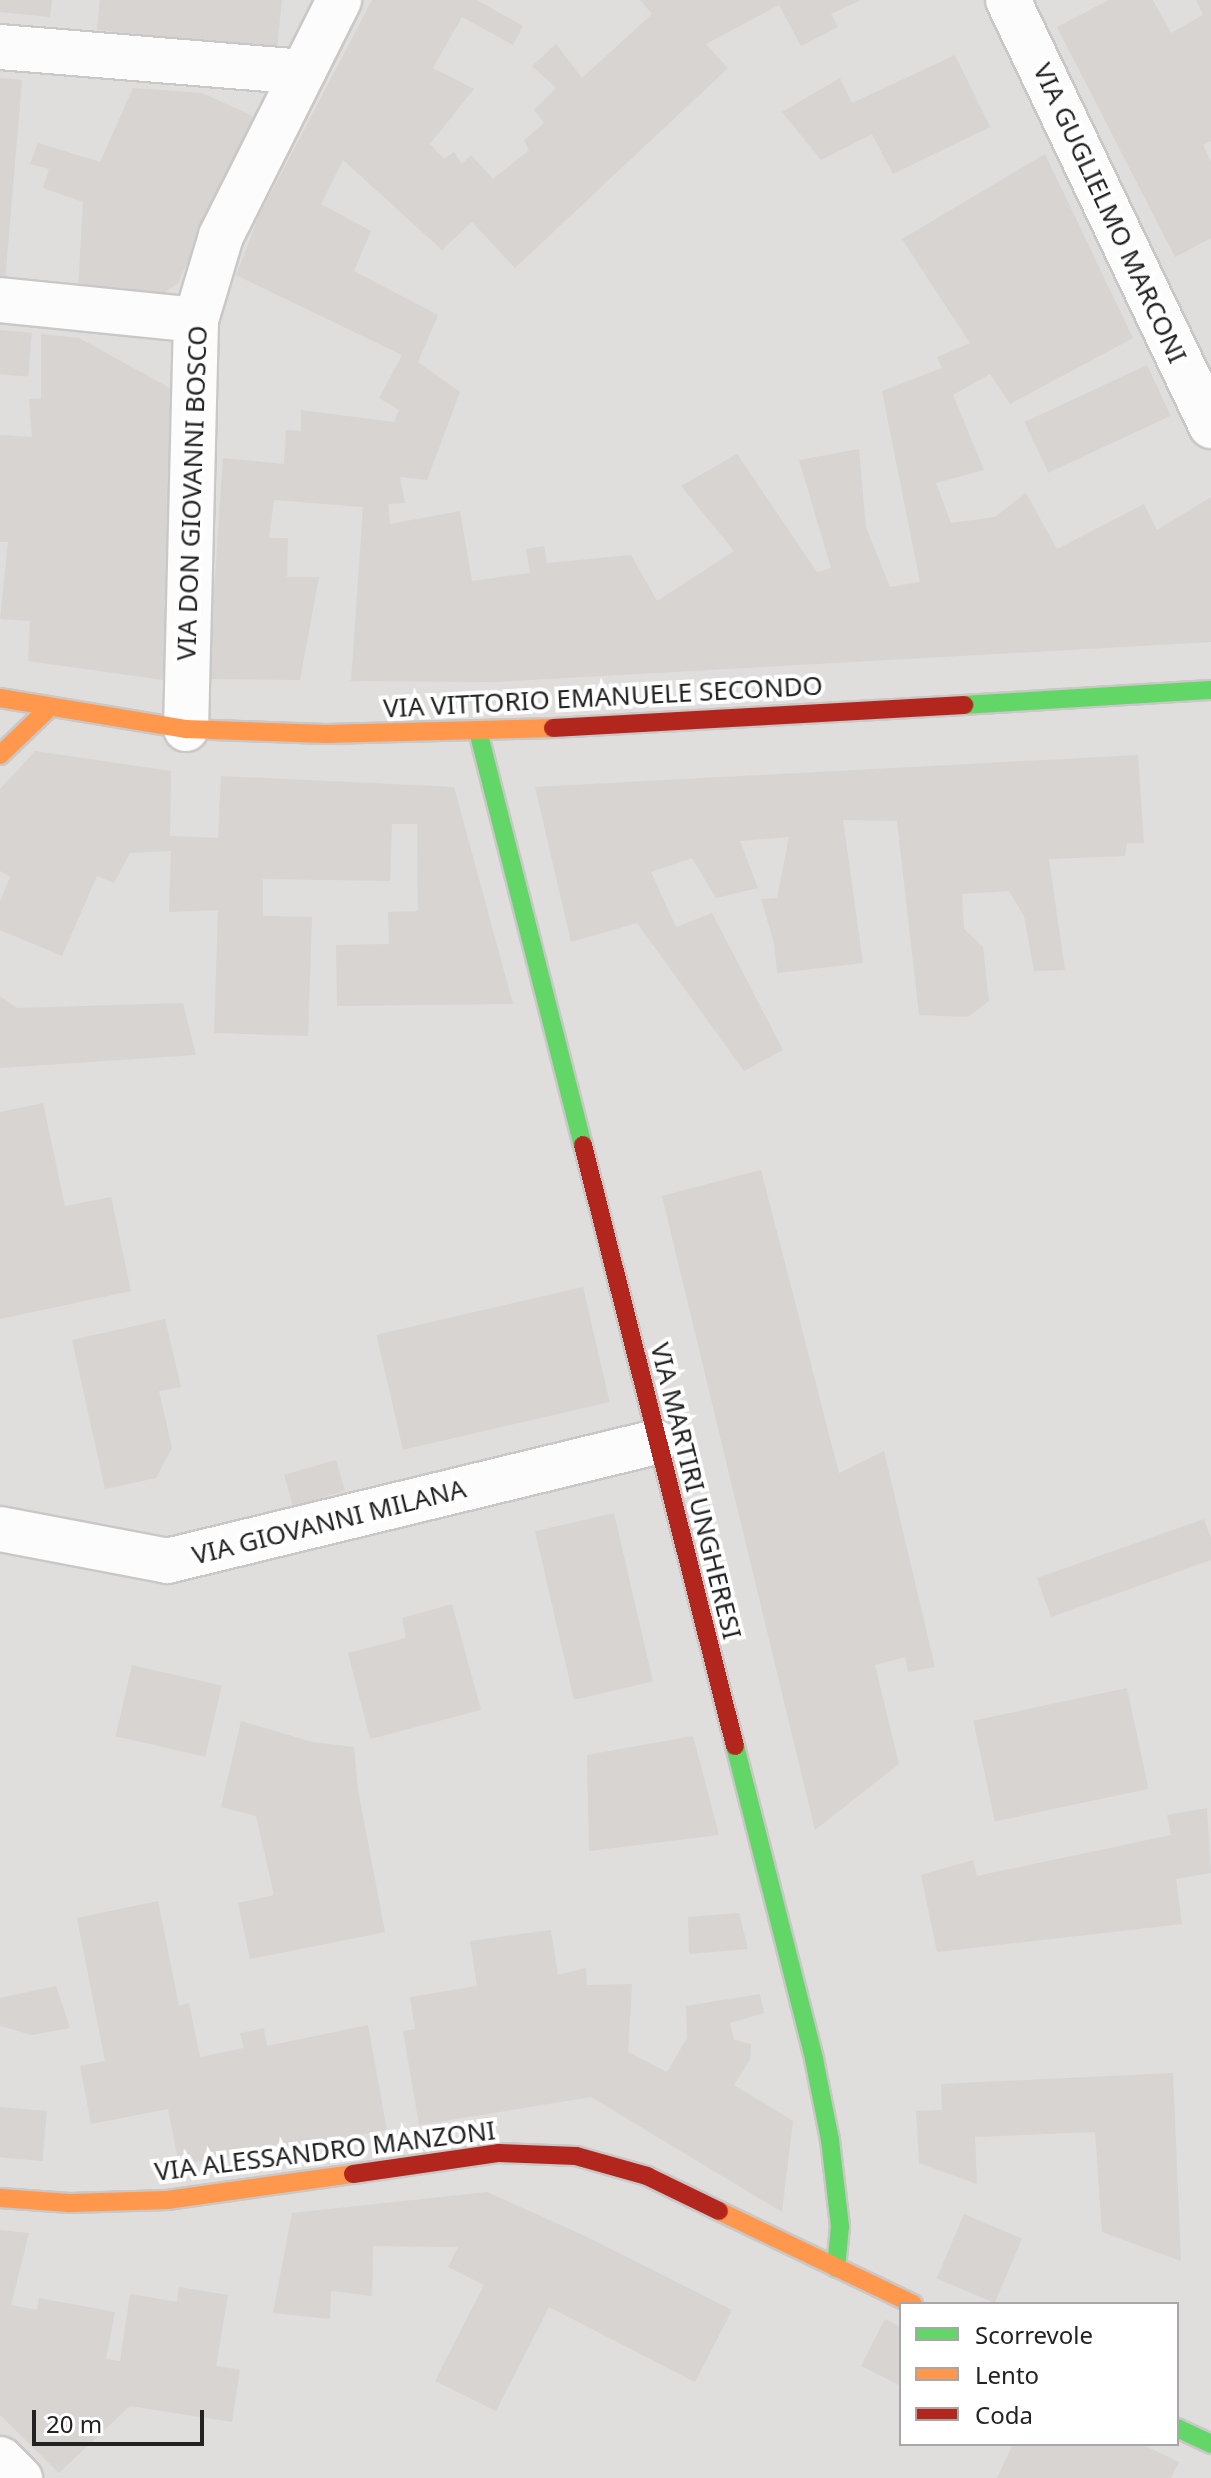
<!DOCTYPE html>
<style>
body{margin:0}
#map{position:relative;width:1211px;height:2478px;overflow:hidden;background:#f0eeeb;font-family:"Noto Sans",sans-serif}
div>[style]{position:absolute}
.residential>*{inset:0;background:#dfdedc}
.building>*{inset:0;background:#d7d4d2;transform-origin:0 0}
.roads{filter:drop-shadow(2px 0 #c9c8c7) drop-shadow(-2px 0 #c9c8c7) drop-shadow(0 2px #c9c8c7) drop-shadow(0 -2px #c9c8c7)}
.street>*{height:44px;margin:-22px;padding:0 22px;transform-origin:22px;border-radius:22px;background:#fdfcfc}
.fast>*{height:18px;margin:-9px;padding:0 9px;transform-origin:9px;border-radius:9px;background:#63d668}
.slow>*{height:18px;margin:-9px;padding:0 9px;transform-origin:9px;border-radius:9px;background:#ff974d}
.jam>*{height:18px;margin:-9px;padding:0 9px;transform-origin:9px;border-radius:9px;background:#b3261e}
span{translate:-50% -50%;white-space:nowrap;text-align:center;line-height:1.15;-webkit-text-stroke:8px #fff;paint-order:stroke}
.street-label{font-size:26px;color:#222}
.legend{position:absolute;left:899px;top:2302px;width:280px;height:144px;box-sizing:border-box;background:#fff;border:2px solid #a7a7a7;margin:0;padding:10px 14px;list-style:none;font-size:24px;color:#222}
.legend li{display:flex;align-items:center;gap:16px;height:40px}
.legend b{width:40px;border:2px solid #a7a7a7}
.scale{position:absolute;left:32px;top:2410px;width:172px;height:36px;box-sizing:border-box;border:4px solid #222;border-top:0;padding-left:10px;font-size:24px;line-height:28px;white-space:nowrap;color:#222;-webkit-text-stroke:6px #fff;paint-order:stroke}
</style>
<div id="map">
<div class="residential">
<i style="clip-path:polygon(evenodd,0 0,1211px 0,1211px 2478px,0 2478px,0 0,901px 2304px,1177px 2304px,1177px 2444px,901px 2444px,901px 2304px)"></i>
</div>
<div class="building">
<i style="clip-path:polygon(0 0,52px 0,50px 17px,0 12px)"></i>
<i style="clip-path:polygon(100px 0,282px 0,277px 48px,97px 30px)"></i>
<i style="clip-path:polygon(372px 0,477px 0,523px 26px,513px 45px,462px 17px,433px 68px,474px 89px,430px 144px,444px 159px,454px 152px,462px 164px,471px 155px,493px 179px,529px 150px,524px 140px,544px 123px,534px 110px,556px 88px,532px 66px,556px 44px,582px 78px,652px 14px,640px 0,861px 0,831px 14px,838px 27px,801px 46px,779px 5px,706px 44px,728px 68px,515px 268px,472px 222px,442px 250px,343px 160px,321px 204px,371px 231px,354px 271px,438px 315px,418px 362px,460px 392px,427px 480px,400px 477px,405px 503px,388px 504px,390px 524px,460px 511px,472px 581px,530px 573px,526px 549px,544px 546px,547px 563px,631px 555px,657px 601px,734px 551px,681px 486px,737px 454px,817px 572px,831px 568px,799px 460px,859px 449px,866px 527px,890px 587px,920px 582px,882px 391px,942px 368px,937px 357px,970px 343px,902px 239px,1045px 154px,1133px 338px,1010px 404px,990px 374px,953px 395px,984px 470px,936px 483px,951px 523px,995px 517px,1026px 493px,1057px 549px,1144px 504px,1157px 530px,1211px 497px,1211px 642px,496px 682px,351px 681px,363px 507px,274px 500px,269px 538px,288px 538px,287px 577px,319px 577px,300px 680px,208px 679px,223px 458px,284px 464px,286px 430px,301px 431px,301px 410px,394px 422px,399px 410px,379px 398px,402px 355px,236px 275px,258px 218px)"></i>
<i style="clip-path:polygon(1109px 0,1153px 0,1171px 33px,1203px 15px,1196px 0,1211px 0,1211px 141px,1203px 145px,1211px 162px,1211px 238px,1175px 257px,1057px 27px)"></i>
<i style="clip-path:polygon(955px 55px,990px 127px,893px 174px,872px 134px,821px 160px,782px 112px,840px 78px,852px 103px)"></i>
<i style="clip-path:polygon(0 78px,22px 80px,5px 282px,0 281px)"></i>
<i style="clip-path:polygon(133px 88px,202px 93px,253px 116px,178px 283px,155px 299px,78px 290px,83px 202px,43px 188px,49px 169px,30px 164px,38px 143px,100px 162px)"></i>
<i style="left:0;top:330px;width:32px;height:44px;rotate:5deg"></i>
<i style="clip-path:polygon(41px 334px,79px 338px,177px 392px,171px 681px,28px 661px,30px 621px,0 619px,8px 542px,0 542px,0 435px,32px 437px,29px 399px,41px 399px)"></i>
<i style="left:1147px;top:365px;width:56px;height:135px;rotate:65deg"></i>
<i style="clip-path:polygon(35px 751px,171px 771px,170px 836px,218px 838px,221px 776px,454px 787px,513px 1004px,337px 1006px,336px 945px,389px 944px,388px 912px,418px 911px,417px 824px,392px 824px,390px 881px,263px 879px,263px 916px,312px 917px,308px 1036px,214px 1033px,218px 910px,169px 912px,171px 851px,130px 853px,114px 883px,97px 876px,62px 956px,0 930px,0 901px,10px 877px,0 871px,0 789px)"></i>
<i style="clip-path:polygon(1138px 755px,1144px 843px,1127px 843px,1125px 856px,1049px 859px,1065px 970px,1034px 971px,1024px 916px,1009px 891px,962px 894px,964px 929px,983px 947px,989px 1001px,968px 1017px,919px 1015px,897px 821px,843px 820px,863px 963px,777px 973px,774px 943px,761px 899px,777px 898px,789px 837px,740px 841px,758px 888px,716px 898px,692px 858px,651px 872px,676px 927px,712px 913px,783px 1050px,744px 1071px,637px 923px,571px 942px,535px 787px)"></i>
<i style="clip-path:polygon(0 996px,17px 1008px,183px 1003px,196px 1055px,0 1068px)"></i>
<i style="clip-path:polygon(43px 1103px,65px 1206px,111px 1197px,131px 1291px,0 1319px,0 1112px)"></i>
<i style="clip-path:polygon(761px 1170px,839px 1473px,884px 1451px,935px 1667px,908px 1672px,905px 1657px,875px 1665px,899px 1764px,815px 1830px,662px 1196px)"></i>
<i style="left:583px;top:1287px;width:118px;height:212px;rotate:77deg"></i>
<i style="clip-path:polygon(165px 1319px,181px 1387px,159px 1391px,172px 1448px,156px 1478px,105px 1489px,72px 1340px)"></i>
<i style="left:336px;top:1460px;width:32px;height:54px;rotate:74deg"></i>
<i style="left:614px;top:1513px;width:173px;height:81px;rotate:77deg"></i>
<i style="clip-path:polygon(1204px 1519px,1211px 1539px,1211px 1560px,1051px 1617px,1037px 1578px)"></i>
<i style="clip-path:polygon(452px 1604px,481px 1710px,370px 1739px,348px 1653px,406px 1638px,402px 1618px)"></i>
<i style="left:132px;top:1665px;width:92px;height:73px;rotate:13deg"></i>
<i style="left:1127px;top:1688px;width:103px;height:157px;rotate:78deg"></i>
<i style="clip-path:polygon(241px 1721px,312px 1742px,354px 1747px,358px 1790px,385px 1932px,250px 1959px,238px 1903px,274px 1895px,256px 1816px,221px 1807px)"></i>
<i style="clip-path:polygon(693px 1736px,719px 1835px,589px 1851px,587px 1755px)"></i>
<i style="clip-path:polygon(1207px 1808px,1211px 1873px,1176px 1879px,1182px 1924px,937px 1952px,921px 1875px,973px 1860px,977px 1876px,1171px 1835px,1167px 1815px)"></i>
<i style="clip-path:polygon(158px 1901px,179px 2006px,189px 2003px,200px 2057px,244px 2048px,240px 2033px,264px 2028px,267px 2046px,368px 2025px,387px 2130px,179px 2165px,168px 2109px,91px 2124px,80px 2066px,105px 2061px,77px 1918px)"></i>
<i style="clip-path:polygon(739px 1913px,748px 1949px,689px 1954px,688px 1917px)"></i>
<i style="clip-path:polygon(551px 1930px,558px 1975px,586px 1968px,587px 1985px,632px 1984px,628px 2052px,667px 2072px,687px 2038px,686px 2006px,760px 1994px,764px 2013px,730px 2023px,734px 2040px,751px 2044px,750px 2060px,734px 2085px,793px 2121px,782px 2212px,591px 2097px,419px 2125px,403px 2031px,415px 2029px,410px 1997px,477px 1986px,470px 1941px)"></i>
<i style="clip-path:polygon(56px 1986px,70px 2028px,32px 2035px,0 2026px,0 1998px)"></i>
<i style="clip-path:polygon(1173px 2073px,1181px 2261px,1102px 2232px,1095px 2132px,975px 2137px,977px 2184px,919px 2163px,916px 2111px,942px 2110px,941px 2084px)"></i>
<i style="left:0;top:2107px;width:47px;height:50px;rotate:5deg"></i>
<i style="clip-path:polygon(487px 2192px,585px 2236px,732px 2310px,695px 2382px,549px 2307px,496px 2411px,435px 2381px,484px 2285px,448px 2267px,458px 2247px,373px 2246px,372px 2296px,331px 2291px,330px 2319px,273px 2313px,292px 2213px)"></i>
<i style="left:964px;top:2214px;width:63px;height:70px;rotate:23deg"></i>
<i style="clip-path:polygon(0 2230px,29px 2233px,11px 2305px,37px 2310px,39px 2298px,115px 2312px,106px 2359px,120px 2361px,130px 2294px,177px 2302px,179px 2287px,228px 2295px,216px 2366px,240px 2370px,232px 2422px,130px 2406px,59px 2473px,0 2415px)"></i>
<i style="clip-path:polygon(885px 2319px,901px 2327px,901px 2386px,861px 2366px)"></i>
<i style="clip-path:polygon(1013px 2444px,1141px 2444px,1179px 2462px,1171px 2478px,997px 2478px)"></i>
</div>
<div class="roads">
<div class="street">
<i style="left:1008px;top:0;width:472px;rotate:64.5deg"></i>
<i style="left:0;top:47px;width:304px;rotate:4.7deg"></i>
<i style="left:0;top:300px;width:197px;rotate:5.8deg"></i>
<i style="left:186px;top:729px;width:409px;rotate:-88.6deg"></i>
<i style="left:196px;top:320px;width:88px;rotate:-73.4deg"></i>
<i style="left:221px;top:236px;width:264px;rotate:-63.4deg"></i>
<i style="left:0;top:1529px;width:170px;rotate:10.8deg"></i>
<i style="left:167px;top:1561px;width:503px;rotate:-13.68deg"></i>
<i style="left:0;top:2459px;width:28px;rotate:44deg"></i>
</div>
<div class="fast">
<i style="left:964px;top:705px;width:247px;rotate:-3.5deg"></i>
<i style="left:478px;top:731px;width:427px;rotate:75.8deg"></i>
<i style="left:735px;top:1746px;width:323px;rotate:75.8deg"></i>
<i style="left:814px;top:2059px;width:83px;rotate:78.8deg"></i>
<i style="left:830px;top:2140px;width:87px;rotate:83.4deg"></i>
<i style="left:840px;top:2226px;width:42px;rotate:95.4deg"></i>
<i style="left:1177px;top:2428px;width:38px;rotate:25deg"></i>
</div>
<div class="slow">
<i style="left:0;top:698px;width:189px;rotate:9.5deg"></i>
<i style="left:186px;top:729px;width:139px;rotate:2.1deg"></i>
<i style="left:325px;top:734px;width:228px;rotate:-1.5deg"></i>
<i style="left:0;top:755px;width:69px;rotate:-43.8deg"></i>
<i style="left:0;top:2198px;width:70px;rotate:4.1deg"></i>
<i style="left:70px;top:2203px;width:97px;rotate:-1.8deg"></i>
<i style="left:167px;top:2200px;width:188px;rotate:-8deg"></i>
<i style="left:719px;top:2211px;width:215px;rotate:25.6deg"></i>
</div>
<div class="jam">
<i style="left:553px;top:728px;width:412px;rotate:-3.2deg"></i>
<i style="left:583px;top:1145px;width:620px;rotate:75.81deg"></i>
<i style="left:353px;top:2174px;width:148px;rotate:-8.2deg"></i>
<i style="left:499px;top:2153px;width:77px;rotate:2.2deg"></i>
<i style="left:576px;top:2156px;width:74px;rotate:15.7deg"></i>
<i style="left:647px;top:2176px;width:80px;rotate:25.9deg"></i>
</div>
</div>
<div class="street-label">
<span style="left:1110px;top:213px;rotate:65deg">VIA GUGLIELMO MARCONI</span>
<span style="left:192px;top:493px;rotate:-88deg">VIA DON GIOVANNI BOSCO</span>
<span style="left:603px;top:697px;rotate:-3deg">VIA VITTORIO EMANUELE SECONDO</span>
<span style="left:696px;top:1491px;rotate:76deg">VIA MARTIRI UNGHERESI</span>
<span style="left:329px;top:1522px;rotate:-14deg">VIA GIOVANNI MILANA</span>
<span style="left:325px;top:2151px;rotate:-7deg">VIA ALESSANDRO MANZONI</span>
</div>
<ul class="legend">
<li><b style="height:10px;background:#63d668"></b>Scorrevole</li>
<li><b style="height:10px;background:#ff974d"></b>Lento</li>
<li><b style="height:10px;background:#b3261e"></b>Coda</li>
</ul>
<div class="scale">20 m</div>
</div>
